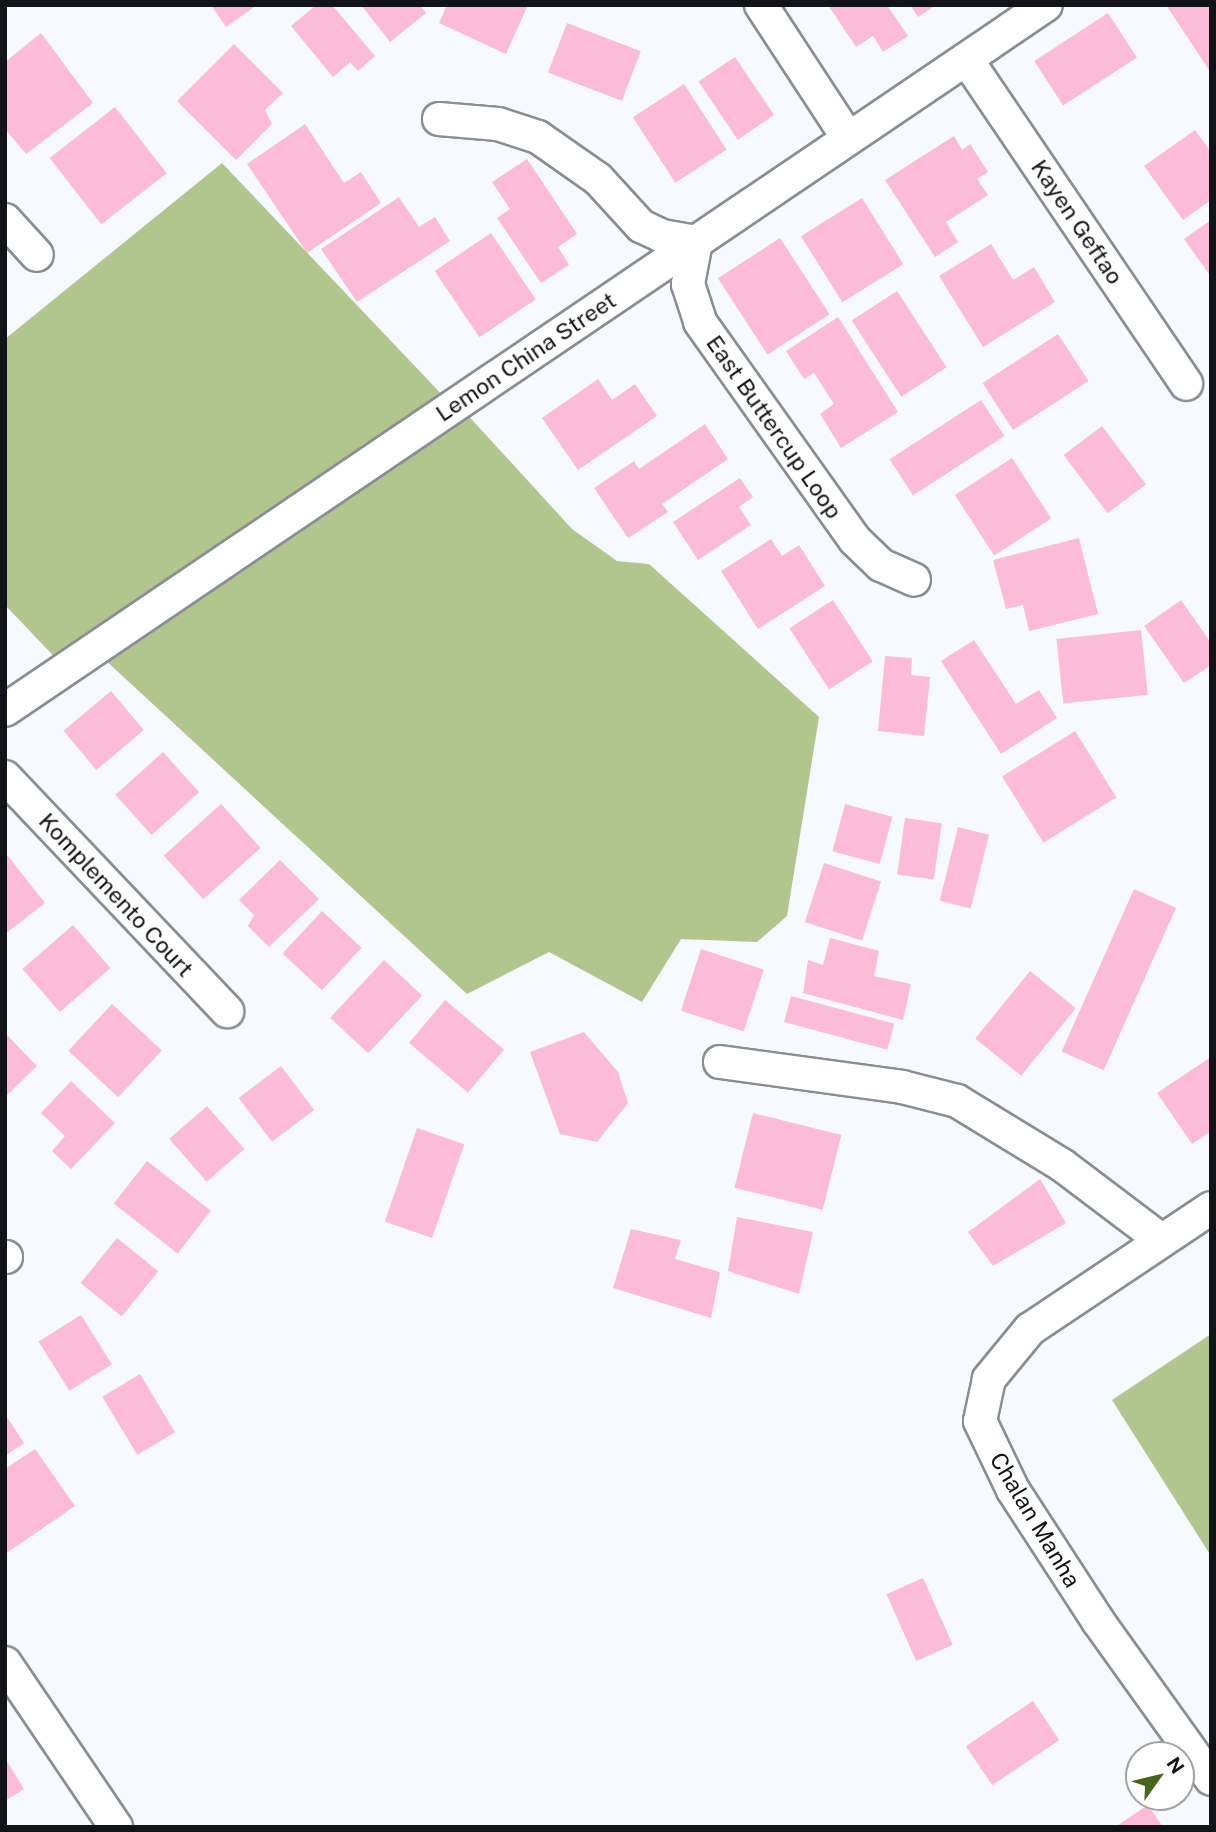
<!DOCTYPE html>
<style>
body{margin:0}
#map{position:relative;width:1216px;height:1832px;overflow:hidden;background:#f6faff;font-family:"Public Sans",sans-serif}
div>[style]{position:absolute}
.forest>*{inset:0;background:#b1c68d}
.building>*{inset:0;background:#fcbcd7;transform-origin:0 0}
.roads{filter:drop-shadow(2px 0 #898e96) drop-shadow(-2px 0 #898e96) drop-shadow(0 2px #898e96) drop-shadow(0 -2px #898e96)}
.minor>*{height:32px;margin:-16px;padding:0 16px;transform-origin:16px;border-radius:16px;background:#fff}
span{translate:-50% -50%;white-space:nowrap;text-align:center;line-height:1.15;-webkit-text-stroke:6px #fff;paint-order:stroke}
.street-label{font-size:23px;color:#111316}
.frame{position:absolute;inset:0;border:7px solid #111316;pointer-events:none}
.north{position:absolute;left:1125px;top:1741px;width:70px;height:70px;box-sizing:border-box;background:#fff;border:2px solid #a0a1a2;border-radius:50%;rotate:56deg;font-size:19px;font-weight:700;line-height:28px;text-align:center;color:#111316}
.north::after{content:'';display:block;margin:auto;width:24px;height:32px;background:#46661b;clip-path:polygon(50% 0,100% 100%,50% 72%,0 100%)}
</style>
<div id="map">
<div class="forest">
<i style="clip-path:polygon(222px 163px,447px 400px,66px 669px,5px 605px,5px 339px)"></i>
<i style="clip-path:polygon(464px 411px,572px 529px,617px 561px,649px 564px,819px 717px,787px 916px,757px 942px,681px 939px,642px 1002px,549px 952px,467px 994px,103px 658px)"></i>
<i style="clip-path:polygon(1211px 1334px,1211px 1556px,1112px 1400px)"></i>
</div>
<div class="building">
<i style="clip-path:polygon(211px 5px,257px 5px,226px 27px)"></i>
<i style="clip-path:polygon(316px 5px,332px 5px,375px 56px,358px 71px,350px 62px,333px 77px,291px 26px)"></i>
<i style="clip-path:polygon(361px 5px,420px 5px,426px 13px,390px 42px)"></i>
<i style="clip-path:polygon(447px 5px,528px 5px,506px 54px,439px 23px)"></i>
<i style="clip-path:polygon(828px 5px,887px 5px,908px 36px,883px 52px,873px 36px,856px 47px)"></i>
<i style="clip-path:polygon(910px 5px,936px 5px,918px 17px)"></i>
<i style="clip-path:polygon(1166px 5px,1211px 5px,1211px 73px)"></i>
<i style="left:1108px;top:13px;width:53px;height:88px;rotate:57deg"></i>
<i style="left:567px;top:23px;width:79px;height:53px;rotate:21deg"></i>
<i style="clip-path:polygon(41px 33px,93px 103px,26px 154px,5px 129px,5px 62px)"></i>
<i style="clip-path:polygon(234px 44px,283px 93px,265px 110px,272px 124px,236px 160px,177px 101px)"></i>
<i style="left:735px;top:57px;width:70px;height:44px;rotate:56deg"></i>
<i style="left:684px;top:84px;width:78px;height:61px;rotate:57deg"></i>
<i style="left:115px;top:107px;width:84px;height:83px;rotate:52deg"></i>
<i style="clip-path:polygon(305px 124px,344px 183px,361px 172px,381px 203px,307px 253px,247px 164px)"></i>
<i style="clip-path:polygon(1195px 130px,1211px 152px,1211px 200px,1183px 220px,1144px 166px)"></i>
<i style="clip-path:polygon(954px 136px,962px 150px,970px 144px,988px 172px,977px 179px,988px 195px,946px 222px,958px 242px,935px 257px,885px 180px)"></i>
<i style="clip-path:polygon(527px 159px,577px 234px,558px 247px,569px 265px,541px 283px,497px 218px,510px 209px,492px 182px)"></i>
<i style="clip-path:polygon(399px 197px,419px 227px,435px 217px,450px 241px,357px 302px,321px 249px)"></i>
<i style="left:862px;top:198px;width:78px;height:72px;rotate:58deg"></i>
<i style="clip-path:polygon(1211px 220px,1211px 277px,1184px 239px)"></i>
<i style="left:491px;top:233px;width:80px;height:68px;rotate:56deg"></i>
<i style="left:780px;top:238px;width:91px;height:74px;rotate:57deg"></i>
<i style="clip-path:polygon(991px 244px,1013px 280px,1034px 267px,1055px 302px,983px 347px,939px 276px)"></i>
<i style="left:897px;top:291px;width:91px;height:54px;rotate:57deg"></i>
<i style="clip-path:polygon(838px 317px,898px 412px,841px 448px,820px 414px,834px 404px,814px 373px,804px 379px,786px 351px)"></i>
<i style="left:1058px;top:334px;width:56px;height:90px;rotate:57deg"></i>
<i style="clip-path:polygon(598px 379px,612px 400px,635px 384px,657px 416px,578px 470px,542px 418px)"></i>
<i style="left:981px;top:400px;width:43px;height:109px;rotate:57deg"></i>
<i style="clip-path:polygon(705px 424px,728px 459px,662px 504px,668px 512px,628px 538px,594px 488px,634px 461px,639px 469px)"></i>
<i style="left:1102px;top:426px;width:73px;height:48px;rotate:53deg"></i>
<i style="left:1012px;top:458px;width:72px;height:68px;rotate:57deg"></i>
<i style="clip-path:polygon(740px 478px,753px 497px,739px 507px,751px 525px,698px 560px,673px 522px)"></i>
<i style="clip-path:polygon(1079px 538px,1098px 614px,1029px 631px,1023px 605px,1006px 609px,993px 560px)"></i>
<i style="clip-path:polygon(771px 539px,782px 556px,799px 545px,825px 586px,758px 629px,721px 571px)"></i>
<i style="left:833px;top:600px;width:73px;height:52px;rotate:57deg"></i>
<i style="clip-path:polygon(1181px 600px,1211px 643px,1211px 665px,1184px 683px,1144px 626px)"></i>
<i style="left:1141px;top:630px;width:65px;height:85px;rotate:84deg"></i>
<i style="clip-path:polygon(974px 640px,1016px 704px,1039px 690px,1057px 718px,1001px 754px,941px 661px)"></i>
<i style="clip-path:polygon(885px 656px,912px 658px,911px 675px,930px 677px,924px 736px,878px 731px)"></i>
<i style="left:111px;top:691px;width:51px;height:62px;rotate:50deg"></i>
<i style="left:1075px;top:731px;width:78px;height:86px;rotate:58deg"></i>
<i style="left:163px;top:752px;width:54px;height:64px;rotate:48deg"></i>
<i style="left:221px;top:804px;width:59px;height:77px;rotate:48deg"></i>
<i style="left:845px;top:804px;width:49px;height:49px;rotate:15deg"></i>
<i style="left:905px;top:818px;width:37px;height:57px;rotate:8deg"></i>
<i style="left:958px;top:827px;width:32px;height:76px;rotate:14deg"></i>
<i style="clip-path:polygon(8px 856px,45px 903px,5px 934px,5px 858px)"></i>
<i style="clip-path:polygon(280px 860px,319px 899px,269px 947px,248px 926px,254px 915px,239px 900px)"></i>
<i style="left:824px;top:863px;width:60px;height:62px;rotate:18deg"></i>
<i style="left:1134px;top:889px;width:46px;height:178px;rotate:24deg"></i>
<i style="left:322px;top:911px;width:54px;height:58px;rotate:43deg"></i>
<i style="left:73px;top:925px;width:57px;height:67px;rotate:49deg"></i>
<i style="clip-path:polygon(830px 938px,879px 951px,874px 976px,911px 984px,903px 1020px,803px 993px,808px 960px,823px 965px)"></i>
<i style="left:701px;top:949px;width:66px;height:65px;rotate:18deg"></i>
<i style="left:384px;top:960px;width:52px;height:79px;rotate:43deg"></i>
<i style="left:1030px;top:971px;width:59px;height:87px;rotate:39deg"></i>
<i style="left:791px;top:996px;width:107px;height:27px;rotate:15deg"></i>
<i style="left:445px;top:1000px;width:77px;height:56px;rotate:40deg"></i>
<i style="left:112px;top:1004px;width:68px;height:64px;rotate:43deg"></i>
<i style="clip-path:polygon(584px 1032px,618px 1072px,628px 1103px,597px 1142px,560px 1134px,530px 1052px)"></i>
<i style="clip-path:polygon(5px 1033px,37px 1066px,5px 1097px)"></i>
<i style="clip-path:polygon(1211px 1057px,1211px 1131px,1192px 1144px,1157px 1093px)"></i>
<i style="left:281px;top:1066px;width:55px;height:53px;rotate:53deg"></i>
<i style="clip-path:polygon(71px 1081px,115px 1123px,71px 1169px,52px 1151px,65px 1136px,41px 1113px)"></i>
<i style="left:207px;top:1106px;width:57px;height:50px;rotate:49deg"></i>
<i style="left:753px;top:1113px;width:91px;height:77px;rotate:14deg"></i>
<i style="left:417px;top:1128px;width:50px;height:99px;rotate:19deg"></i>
<i style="left:147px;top:1161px;width:81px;height:54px;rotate:38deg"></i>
<i style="clip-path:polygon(1040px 1179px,1066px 1223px,993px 1266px,968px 1232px)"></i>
<i style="clip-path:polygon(737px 1217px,813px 1232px,799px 1294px,728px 1271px)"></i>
<i style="clip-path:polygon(631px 1229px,681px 1240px,675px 1259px,720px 1272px,711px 1318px,613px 1288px)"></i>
<i style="left:117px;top:1238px;width:53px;height:58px;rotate:39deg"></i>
<i style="left:81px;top:1315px;width:58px;height:50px;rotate:58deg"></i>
<i style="left:140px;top:1374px;width:68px;height:44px;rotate:59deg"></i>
<i style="clip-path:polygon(5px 1414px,24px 1443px,5px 1456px)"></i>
<i style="clip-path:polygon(35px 1449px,75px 1506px,5px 1554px,5px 1469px)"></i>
<i style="left:923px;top:1578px;width:73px;height:40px;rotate:66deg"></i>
<i style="left:1033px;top:1701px;width:47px;height:81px;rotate:56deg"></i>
<i style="clip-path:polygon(5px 1758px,24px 1789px,5px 1801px)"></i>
<i style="clip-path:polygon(1148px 1805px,1163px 1827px,1115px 1827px)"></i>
</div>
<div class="roads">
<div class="minor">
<i style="left:761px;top:5px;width:159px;rotate:56.8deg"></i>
<i style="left:967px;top:60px;width:391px;rotate:55.9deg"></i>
<i style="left:439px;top:119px;width:59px;rotate:4.8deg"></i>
<i style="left:498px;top:124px;width:42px;rotate:18deg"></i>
<i style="left:538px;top:137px;width:73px;rotate:35deg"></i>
<i style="left:598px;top:179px;width:64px;rotate:47.5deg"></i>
<i style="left:641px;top:226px;width:23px;rotate:25deg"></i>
<i style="left:662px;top:236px;width:35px;rotate:10deg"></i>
<i style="left:696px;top:242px;width:43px;rotate:100.8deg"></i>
<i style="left:688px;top:284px;width:40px;rotate:72deg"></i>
<i style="left:700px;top:322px;width:267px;rotate:54.6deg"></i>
<i style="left:855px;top:540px;width:36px;rotate:44deg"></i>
<i style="left:881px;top:565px;width:36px;rotate:24deg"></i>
<i style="left:5px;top:220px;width:47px;rotate:47.6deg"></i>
<i style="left:5px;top:710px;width:1257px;rotate:-34.11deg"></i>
<i style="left:5px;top:777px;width:323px;rotate:46.5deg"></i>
<i style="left:720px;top:1062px;width:184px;rotate:7.8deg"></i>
<i style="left:902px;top:1087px;width:57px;rotate:14.3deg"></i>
<i style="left:957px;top:1101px;width:123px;rotate:31.4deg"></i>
<i style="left:1062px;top:1165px;width:124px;rotate:37.1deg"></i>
<i style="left:1211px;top:1208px;width:218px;rotate:146.2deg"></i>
<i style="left:1030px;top:1329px;width:65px;rotate:129.4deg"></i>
<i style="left:989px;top:1379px;width:43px;rotate:102.1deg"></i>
<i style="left:980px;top:1421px;width:76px;rotate:64.4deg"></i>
<i style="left:1013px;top:1490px;width:156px;rotate:57deg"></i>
<i style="left:1098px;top:1621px;width:194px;rotate:54.4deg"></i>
<i style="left:5px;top:1257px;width:1px"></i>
<i style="left:5px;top:1663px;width:198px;rotate:55.9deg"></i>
</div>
</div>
<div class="street-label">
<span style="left:1077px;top:222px;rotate:56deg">Kayen Geftao</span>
<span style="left:526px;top:357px;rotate:-34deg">Lemon China Street</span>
<span style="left:774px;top:427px;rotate:55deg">East Buttercup Loop</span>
<span style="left:116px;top:895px;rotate:47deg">Komplemento Court</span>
<span style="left:1035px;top:1520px;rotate:59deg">Chalan Manha</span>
</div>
<div class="frame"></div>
<div class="north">N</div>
</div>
